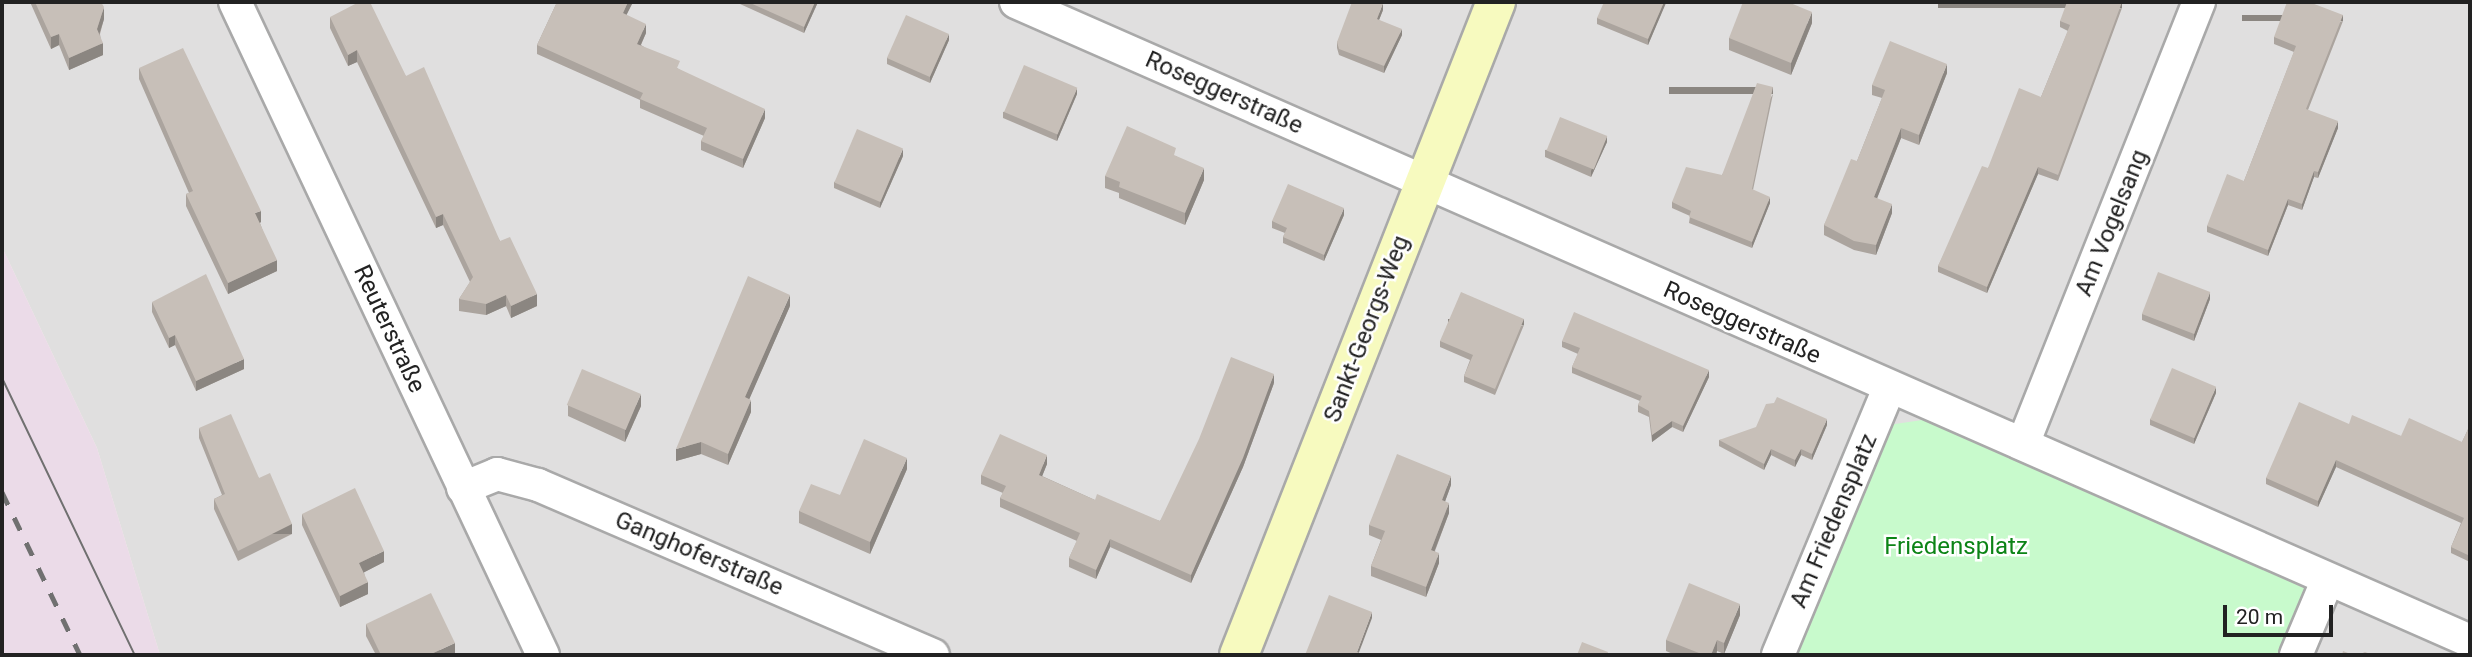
<!DOCTYPE html>
<meta charset="utf-8">
<style>
body{margin:0}
#map{position:relative;width:2472px;height:657px;overflow:hidden;background:#f2efe9;font-family:Roboto,sans-serif}
div>[style]{position:absolute}
.residential>*{inset:0;background:#e0dfdf}
.industrial>*{inset:0;background:#ebdbe8}
.park>*{inset:0;background:#c8facc}
.roads{filter:drop-shadow(2px 0 #a9a9a9) drop-shadow(-2px 0 #a9a9a9) drop-shadow(0 2px #a9a9a9) drop-shadow(0 -2px #a9a9a9)}
.street>*{height:32px;margin:-16px;padding:0 16px;transform-origin:16px;border-radius:16px;background:#fff}
.secondary>*{height:38px;margin:-19px;padding:0 19px;transform-origin:19px;border-radius:19px;background:#f7fabf}
.tram>*{height:2px;margin:-1px;padding:0 1px;transform-origin:1px;border-radius:1px;background:#707070}
.rail>*{height:5px;margin-top:-2.5px;transform-origin:0;background:repeating-linear-gradient(90deg,#707070 0 14px,transparent 0 28px)}
.wall>*{inset:0;background:#aba49e}
.shaded-wall>*{inset:0;background:#8b8681;transform-origin:0 0}
.building>*{inset:0;background:#c7bfb8;transform-origin:0 0}
span{translate:-50% -50%;white-space:nowrap;text-align:center;line-height:1.15;-webkit-text-stroke:5px #fff;paint-order:stroke}
.street-label{font-size:24px;color:#222}
.park-label{font-size:24px;color:#0c8416}
.frame{position:absolute;inset:0;border:4px solid #222;pointer-events:none}
.scale{position:absolute;left:2223px;top:605px;width:110px;height:32px;box-sizing:border-box;border:4px solid #222;border-top:0;padding-left:9px;font-size:21px;line-height:24px;white-space:nowrap;color:#222;-webkit-text-stroke:5px #fff;paint-order:stroke}
</style>
<div id="map">
<div class="residential">
<i style="clip-path:polygon(2px 2px,2470px 2px,2470px 655px,160px 655px,97px 448px,2px 247px)"></i>
</div>
<div class="industrial">
<i style="clip-path:polygon(2px 247px,97px 448px,160px 655px,2px 655px)"></i>
</div>
<div class="park">
<i style="clip-path:polygon(1936px 418px,2308px 590px,2281px 655px,1793px 655px,1886px 431px,1895px 424px)"></i>
</div>
<div class="roads">
<div class="street">
<i style="left:235px;top:2px;width:722px;rotate:64.75deg"></i>
<i style="left:1016px;top:2px;width:1588px;rotate:23.72deg"></i>
<i style="left:2023px;top:444px;width:476px;rotate:-68.3deg"></i>
<i style="left:463px;top:488px;width:37px;rotate:-22deg"></i>
<i style="left:497px;top:474px;width:42px;rotate:15deg"></i>
<i style="left:538px;top:485px;width:430px;rotate:23.3deg"></i>
<i style="left:1778px;top:655px;width:289px;rotate:-67.4deg"></i>
<i style="left:2296px;top:655px;width:82px;rotate:-67.2deg"></i>
</div>
<div class="secondary">
<i style="left:1239px;top:655px;width:702px;rotate:-68.52deg"></i>
</div>
</div>
<div class="tram">
<i style="left:2px;top:378px;width:307px;rotate:64.4deg"></i>
</div>
<div class="rail">
<i style="left:2px;top:492px;width:181px;rotate:64.4deg"></i>
</div>
<div class="wall">
<i style="clip-path:polygon(30px 2px,101px 2px,104px 19px,100px 34px,103px 55px,69px 70px,59px 45px,51px 49px)"></i>
<i style="clip-path:polygon(557px 2px,633px 2px,626px 15px,646px 33px,641px 45px,680px 70px,765px 118px,743px 168px,701px 150px,701px 141px,704px 136px,640px 108px,640px 100px,537px 54px,537px 45px)"></i>
<i style="clip-path:polygon(740px 2px,818px 2px,804px 33px,740px 4px)"></i>
<i style="clip-path:polygon(1666px 2px,1648px 45px,1597px 24px,1597px 18px)"></i>
<i style="clip-path:polygon(2122px 8px,2058px 181px,2038px 174px,1987px 293px,1938px 272px,1938px 266px,1988px 168px,2041px 97px,2068px 31px,2060px 27px,2060px 21px)"></i>
<i style="clip-path:polygon(1383px 10px,1379px 20px,1402px 35px,1384px 73px,1339px 55px,1337px 48px,1337px 42px)"></i>
<i style="clip-path:polygon(330px 17px,406px 76px,537px 306px,511px 318px,506px 306px,486px 315px,459px 311px,459px 299px,470px 282px,443px 225px,436px 228px,357px 62px,348px 66px,330px 28px)"></i>
<i style="clip-path:polygon(2343px 21px,2308px 110px,2338px 128px,2318px 178px,2314px 177px,2302px 210px,2288px 205px,2268px 256px,2207px 232px,2207px 226px,2244px 181px,2294px 52px,2274px 44px,2274px 37px)"></i>
<i style="clip-path:polygon(1812px 23px,1791px 75px,1729px 50px,1729px 38px)"></i>
<i style="clip-path:polygon(949px 40px,930px 83px,887px 64px,887px 58px)"></i>
<i style="clip-path:polygon(139px 68px,261px 222px,260px 223px,277px 271px,228px 294px,186px 206px,186px 194px,189px 193px,139px 79px)"></i>
<i style="clip-path:polygon(1947px 73px,1919px 145px,1901px 138px,1877px 198px,1892px 213px,1876px 255px,1854px 250px,1824px 235px,1824px 225px,1857px 161px,1882px 98px,1872px 95px,1872px 85px)"></i>
<i style="clip-path:polygon(1077px 94px,1057px 141px,1003px 118px,1003px 112px)"></i>
<i style="clip-path:polygon(1773px 94px,1753px 190px,1770px 203px,1752px 248px,1689px 223px,1690px 216px,1672px 208px,1672px 202px,1722px 175px)"></i>
<i style="clip-path:polygon(1607px 142px,1591px 177px,1545px 157px,1545px 150px)"></i>
<i style="clip-path:polygon(903px 156px,880px 208px,834px 188px,834px 182px)"></i>
<i style="clip-path:polygon(1176px 156px,1204px 180px,1185px 225px,1119px 198px,1119px 193px,1105px 188px,1105px 176px)"></i>
<i style="clip-path:polygon(1344px 215px,1324px 261px,1283px 243px,1283px 237px,1285px 233px,1272px 228px,1272px 221px)"></i>
<i style="clip-path:polygon(2210px 299px,2194px 341px,2142px 320px,2142px 314px)"></i>
<i style="clip-path:polygon(152px 302px,244px 369px,196px 391px,175px 345px,169px 348px,152px 312px)"></i>
<i style="clip-path:polygon(790px 306px,749px 399px,751px 412px,728px 465px,701px 454px,676px 461px)"></i>
<i style="clip-path:polygon(1524px 325px,1495px 395px,1464px 382px,1464px 376px,1470px 360px,1440px 347px,1440px 341px)"></i>
<i style="clip-path:polygon(1562px 341px,1709px 377px,1683px 432px,1672px 427px,1652px 442px,1649px 417px,1638px 412px,1638px 405px,1640px 401px,1572px 373px,1572px 367px,1578px 354px,1562px 347px)"></i>
<i style="clip-path:polygon(1274px 383px,1243px 467px,1191px 583px,1110px 547px,1096px 579px,1069px 567px,1069px 558px,1077px 541px,1000px 507px,1000px 498px,1003px 493px,981px 484px,981px 475px,1047px 464px,1042px 476px,1095px 500px,1160px 521px)"></i>
<i style="clip-path:polygon(2216px 393px,2194px 444px,2150px 425px,2150px 419px)"></i>
<i style="clip-path:polygon(568px 405px,641px 406px,625px 442px,568px 416px)"></i>
<i style="clip-path:polygon(2349px 424px,2401px 436px,2462px 442px,2470px 425px,2470px 562px,2451px 553px,2451px 547px,2461px 523px,2336px 467px,2318px 507px,2266px 484px,2266px 478px)"></i>
<i style="clip-path:polygon(1827px 425px,1812px 460px,1801px 455px,1795px 467px,1771px 455px,1764px 470px,1719px 446px,1719px 440px)"></i>
<i style="clip-path:polygon(199px 428px,259px 478px,292px 534px,238px 561px,214px 509px,214px 499px,222px 495px,199px 438px)"></i>
<i style="clip-path:polygon(907px 469px,870px 554px,799px 523px,799px 511px)"></i>
<i style="clip-path:polygon(1451px 485px,1445px 501px,1449px 513px,1435px 551px,1439px 563px,1426px 597px,1371px 576px,1371px 566px,1381px 540px,1369px 535px,1369px 525px)"></i>
<i style="clip-path:polygon(302px 514px,384px 562px,364px 572px,368px 594px,340px 607px,302px 525px)"></i>
<i style="clip-path:polygon(1740px 615px,1724px 654px,1717px 651px,1716px 655px,1675px 655px,1666px 651px,1666px 640px)"></i>
<i style="clip-path:polygon(366px 624px,455px 655px,376px 655px,366px 636px)"></i>
</div>
<div class="shaded-wall">
<i style="clip-path:polygon(628px 2px,633px 2px,623px 22px,623px 13px)"></i>
<i style="clip-path:polygon(815px 2px,818px 2px,804px 33px,804px 27px)"></i>
<i style="clip-path:polygon(1664px 2px,1666px 2px,1666px 3px,1648px 45px,1648px 39px)"></i>
<i style="left:2122px;top:2px;width:6px;height:184px;rotate:90deg"></i>
<i style="clip-path:polygon(1383px 3px,1383px 10px,1377px 25px,1377px 19px)"></i>
<i style="clip-path:polygon(104px 7px,104px 19px,97px 41px,97px 29px)"></i>
<i style="clip-path:polygon(1812px 12px,1812px 23px,1791px 75px,1791px 63px)"></i>
<i style="left:2343px;top:15px;width:6px;height:101px;rotate:90deg"></i>
<i style="clip-path:polygon(646px 24px,646px 33px,637px 53px,637px 44px)"></i>
<i style="clip-path:polygon(1402px 29px,1402px 35px,1384px 73px,1384px 66px)"></i>
<i style="clip-path:polygon(59px 34px,59px 45px,51px 49px,51px 37px)"></i>
<i style="clip-path:polygon(949px 34px,949px 40px,930px 83px,930px 76px)"></i>
<i style="clip-path:polygon(103px 43px,103px 55px,69px 70px,69px 58px)"></i>
<i style="clip-path:polygon(357px 50px,357px 62px,348px 66px,348px 55px)"></i>
<i style="clip-path:polygon(1947px 64px,1947px 73px,1919px 145px,1919px 135px)"></i>
<i style="left:1773px;top:87px;width:7px;height:104px;rotate:90deg"></i>
<i style="clip-path:polygon(1077px 88px,1077px 94px,1057px 141px,1057px 135px)"></i>
<i style="clip-path:polygon(765px 109px,765px 118px,743px 168px,743px 159px)"></i>
<i style="clip-path:polygon(2338px 121px,2338px 128px,2318px 178px,2318px 172px)"></i>
<i style="clip-path:polygon(1901px 128px,1901px 138px,1874px 206px,1874px 197px)"></i>
<i style="clip-path:polygon(1607px 136px,1607px 142px,1591px 177px,1591px 171px)"></i>
<i style="clip-path:polygon(903px 149px,903px 156px,880px 208px,880px 202px)"></i>
<i style="clip-path:polygon(2038px 167px,2038px 174px,1987px 293px,1987px 287px)"></i>
<i style="clip-path:polygon(1204px 168px,1204px 180px,1185px 225px,1185px 213px)"></i>
<i style="clip-path:polygon(2314px 171px,2314px 177px,2302px 210px,2302px 204px)"></i>
<i style="clip-path:polygon(1770px 197px,1770px 203px,1752px 248px,1752px 242px)"></i>
<i style="clip-path:polygon(2288px 199px,2288px 205px,2268px 256px,2268px 250px)"></i>
<i style="clip-path:polygon(1892px 204px,1892px 213px,1876px 255px,1876px 245px)"></i>
<i style="clip-path:polygon(1344px 208px,1344px 215px,1324px 261px,1324px 255px)"></i>
<i style="clip-path:polygon(261px 211px,261px 222px,255px 225px,255px 213px)"></i>
<i style="clip-path:polygon(443px 214px,443px 225px,436px 228px,436px 217px)"></i>
<i style="clip-path:polygon(277px 260px,277px 271px,228px 294px,228px 283px)"></i>
<i style="clip-path:polygon(2210px 292px,2210px 299px,2194px 341px,2194px 334px)"></i>
<i style="clip-path:polygon(537px 294px,537px 306px,511px 318px,511px 306px)"></i>
<i style="clip-path:polygon(506px 295px,506px 306px,486px 315px,486px 304px)"></i>
<i style="clip-path:polygon(790px 295px,790px 306px,745px 409px,745px 397px)"></i>
<i style="left:1524px;top:319px;width:6px;height:76px;rotate:90deg"></i>
<i style="clip-path:polygon(175px 335px,175px 345px,169px 348px,169px 338px)"></i>
<i style="clip-path:polygon(244px 359px,244px 369px,196px 391px,196px 381px)"></i>
<i style="clip-path:polygon(1709px 370px,1709px 377px,1683px 432px,1683px 426px)"></i>
<i style="clip-path:polygon(1274px 374px,1274px 383px,1243px 467px,1191px 583px,1191px 575px)"></i>
<i style="clip-path:polygon(2216px 387px,2216px 393px,2194px 444px,2194px 438px)"></i>
<i style="clip-path:polygon(641px 394px,641px 406px,625px 442px,625px 430px)"></i>
<i style="clip-path:polygon(751px 400px,751px 412px,728px 465px,728px 454px)"></i>
<i style="clip-path:polygon(1827px 419px,1827px 425px,1812px 460px,1812px 454px)"></i>
<i style="clip-path:polygon(1672px 421px,1672px 427px,1652px 442px,1652px 435px)"></i>
<i style="clip-path:polygon(701px 442px,701px 454px,676px 461px,676px 449px)"></i>
<i style="clip-path:polygon(1771px 449px,1771px 455px,1764px 470px,1764px 464px)"></i>
<i style="clip-path:polygon(1801px 449px,1801px 455px,1795px 467px,1795px 460px)"></i>
<i style="clip-path:polygon(1047px 455px,1047px 464px,1039px 484px,1039px 475px)"></i>
<i style="clip-path:polygon(907px 458px,907px 469px,870px 554px,870px 542px)"></i>
<i style="clip-path:polygon(2336px 460px,2336px 467px,2318px 507px,2318px 501px)"></i>
<i style="clip-path:polygon(1451px 476px,1451px 485px,1442px 510px,1442px 500px)"></i>
<i style="clip-path:polygon(1449px 503px,1449px 513px,1431px 560px,1431px 550px)"></i>
<i style="left:292px;top:524px;width:10px;height:60px;rotate:90deg"></i>
<i style="clip-path:polygon(1110px 539px,1110px 547px,1096px 579px,1096px 570px)"></i>
<i style="clip-path:polygon(384px 551px,384px 562px,359px 575px,359px 563px)"></i>
<i style="clip-path:polygon(1439px 553px,1439px 563px,1426px 597px,1426px 587px)"></i>
<i style="clip-path:polygon(368px 582px,368px 594px,340px 607px,340px 596px)"></i>
<i style="clip-path:polygon(1740px 604px,1740px 615px,1724px 654px,1724px 643px)"></i>
<i style="clip-path:polygon(1372px 612px,1372px 618px,1358px 655px,1357px 652px)"></i>
<i style="clip-path:polygon(1717px 640px,1717px 651px,1716px 655px,1711px 655px)"></i>
<i style="clip-path:polygon(455px 643px,455px 655px,429px 655px)"></i>
</div>
<div class="building">
<i style="clip-path:polygon(35px 2px,101px 2px,104px 7px,97px 29px,103px 43px,69px 58px,59px 34px,51px 37px)"></i>
<i style="clip-path:polygon(359px 2px,370px 2px,406px 76px,424px 67px,500px 241px,510px 237px,537px 294px,511px 306px,506px 295px,486px 304px,459px 299px,473px 277px,443px 214px,436px 217px,357px 50px,348px 55px,330px 17px)"></i>
<i style="clip-path:polygon(557px 2px,628px 2px,623px 13px,646px 24px,637px 44px,680px 61px,677px 68px,765px 109px,743px 159px,701px 141px,707px 128px,640px 99px,643px 93px,537px 45px)"></i>
<i style="clip-path:polygon(748px 2px,815px 2px,804px 27px)"></i>
<i style="clip-path:polygon(1352px 2px,1379px 2px,1383px 3px,1377px 19px,1402px 29px,1384px 66px,1339px 49px,1337px 42px)"></i>
<i style="clip-path:polygon(1604px 2px,1664px 2px,1648px 39px,1597px 18px)"></i>
<i style="clip-path:polygon(1743px 2px,1788px 2px,1812px 12px,1791px 63px,1729px 38px)"></i>
<i style="clip-path:polygon(2067px 2px,2122px 2px,2058px 175px,2038px 167px,1987px 287px,1938px 266px,1982px 166px,1988px 168px,2019px 88px,2041px 97px,2070px 25px,2060px 21px)"></i>
<i style="clip-path:polygon(2287px 2px,2309px 2px,2343px 15px,2306px 109px,2338px 121px,2318px 172px,2314px 171px,2302px 204px,2288px 199px,2268px 250px,2207px 226px,2227px 174px,2244px 181px,2296px 46px,2274px 37px)"></i>
<i style="left:906px;top:15px;width:47px;height:47px;rotate:24deg"></i>
<i style="clip-path:polygon(1890px 41px,1947px 64px,1919px 135px,1901px 128px,1874px 197px,1892px 204px,1876px 245px,1854px 241px,1824px 225px,1851px 159px,1857px 161px,1885px 90px,1872px 85px)"></i>
<i style="clip-path:polygon(183px 48px,261px 211px,255px 213px,277px 260px,228px 283px,186px 194px,193px 191px,139px 68px)"></i>
<i style="left:1024px;top:65px;width:58px;height:51px;rotate:23deg"></i>
<i style="clip-path:polygon(1757px 83px,1773px 87px,1752px 189px,1770px 197px,1752px 242px,1689px 217px,1691px 211px,1672px 202px,1686px 167px,1722px 175px)"></i>
<i style="left:1560px;top:117px;width:51px;height:36px;rotate:22deg"></i>
<i style="clip-path:polygon(1127px 126px,1176px 148px,1174px 155px,1204px 168px,1185px 213px,1119px 187px,1120px 182px,1105px 176px)"></i>
<i style="left:857px;top:129px;width:50px;height:58px;rotate:23deg"></i>
<i style="clip-path:polygon(1288px 184px,1344px 208px,1324px 255px,1283px 237px,1287px 228px,1272px 221px)"></i>
<i style="left:2158px;top:272px;width:56px;height:45px;rotate:21deg"></i>
<i style="clip-path:polygon(206px 274px,244px 359px,196px 381px,175px 335px,169px 338px,152px 302px)"></i>
<i style="clip-path:polygon(748px 276px,790px 295px,745px 397px,751px 400px,728px 454px,701px 442px,676px 449px)"></i>
<i style="clip-path:polygon(1461px 292px,1524px 319px,1495px 389px,1464px 376px,1473px 355px,1440px 341px)"></i>
<i style="clip-path:polygon(1574px 312px,1709px 370px,1683px 426px,1672px 421px,1652px 435px,1649px 411px,1638px 405px,1642px 396px,1572px 367px,1580px 348px,1562px 341px)"></i>
<i style="clip-path:polygon(1231px 357px,1274px 374px,1243px 458px,1191px 575px,1110px 539px,1096px 570px,1069px 558px,1080px 533px,1000px 498px,1006px 486px,981px 475px,1000px 434px,1047px 455px,1039px 475px,1095px 500px,1097px 494px,1160px 521px,1199px 439px)"></i>
<i style="left:2172px;top:368px;width:48px;height:56px;rotate:23deg"></i>
<i style="left:582px;top:369px;width:64px;height:39px;rotate:23deg"></i>
<i style="clip-path:polygon(1777px 397px,1827px 419px,1812px 454px,1801px 449px,1795px 460px,1771px 449px,1764px 464px,1719px 440px,1756px 427px,1766px 404px,1774px 403px)"></i>
<i style="clip-path:polygon(2299px 402px,2349px 424px,2352px 415px,2401px 436px,2409px 418px,2462px 442px,2470px 425px,2470px 556px,2451px 547px,2464px 518px,2336px 460px,2318px 501px,2266px 478px)"></i>
<i style="clip-path:polygon(231px 414px,259px 478px,270px 473px,292px 524px,238px 551px,214px 499px,225px 494px,199px 428px)"></i>
<i style="clip-path:polygon(864px 439px,907px 458px,870px 542px,799px 511px,811px 484px,840px 495px)"></i>
<i style="clip-path:polygon(1397px 454px,1451px 476px,1442px 500px,1449px 503px,1431px 550px,1439px 553px,1426px 587px,1371px 566px,1385px 531px,1369px 525px)"></i>
<i style="clip-path:polygon(355px 488px,384px 551px,359px 563px,368px 582px,340px 596px,302px 514px)"></i>
<i style="clip-path:polygon(1689px 583px,1740px 604px,1724px 643px,1717px 640px,1711px 655px,1704px 655px,1666px 640px)"></i>
<i style="clip-path:polygon(431px 593px,455px 643px,429px 655px,381px 655px,366px 624px)"></i>
<i style="clip-path:polygon(1329px 595px,1372px 612px,1357px 652px,1365px 655px,1305px 655px)"></i>
<i style="clip-path:polygon(1582px 642px,1608px 652px,1607px 655px,1577px 655px)"></i>
<i style="clip-path:polygon(2343px 651px,2353px 655px,2342px 655px)"></i>
<i style="clip-path:polygon(2365px 652px,2373px 655px,2358px 655px)"></i>
</div>
<div class="street-label">
<span style="left:1224px;top:93px;rotate:24deg">Roseggerstraße</span>
<span style="left:2112px;top:223px;rotate:-68deg">Am Vogelsang</span>
<span style="left:1742px;top:323px;rotate:24deg">Roseggerstraße</span>
<span style="left:389px;top:329px;rotate:65deg">Reuterstraße</span>
<span style="left:1367px;top:329px;rotate:-69deg">Sankt-Georgs-Weg</span>
<span style="left:1834px;top:521px;rotate:-67deg">Am Friedensplatz</span>
<span style="left:699px;top:554px;rotate:23deg">Ganghoferstraße</span>
</div>
<div class="park-label">
<span style="left:1956px;top:547px">Friedensplatz</span>
</div>
<div class="frame"></div>
<div class="scale">20 m</div>
</div>
